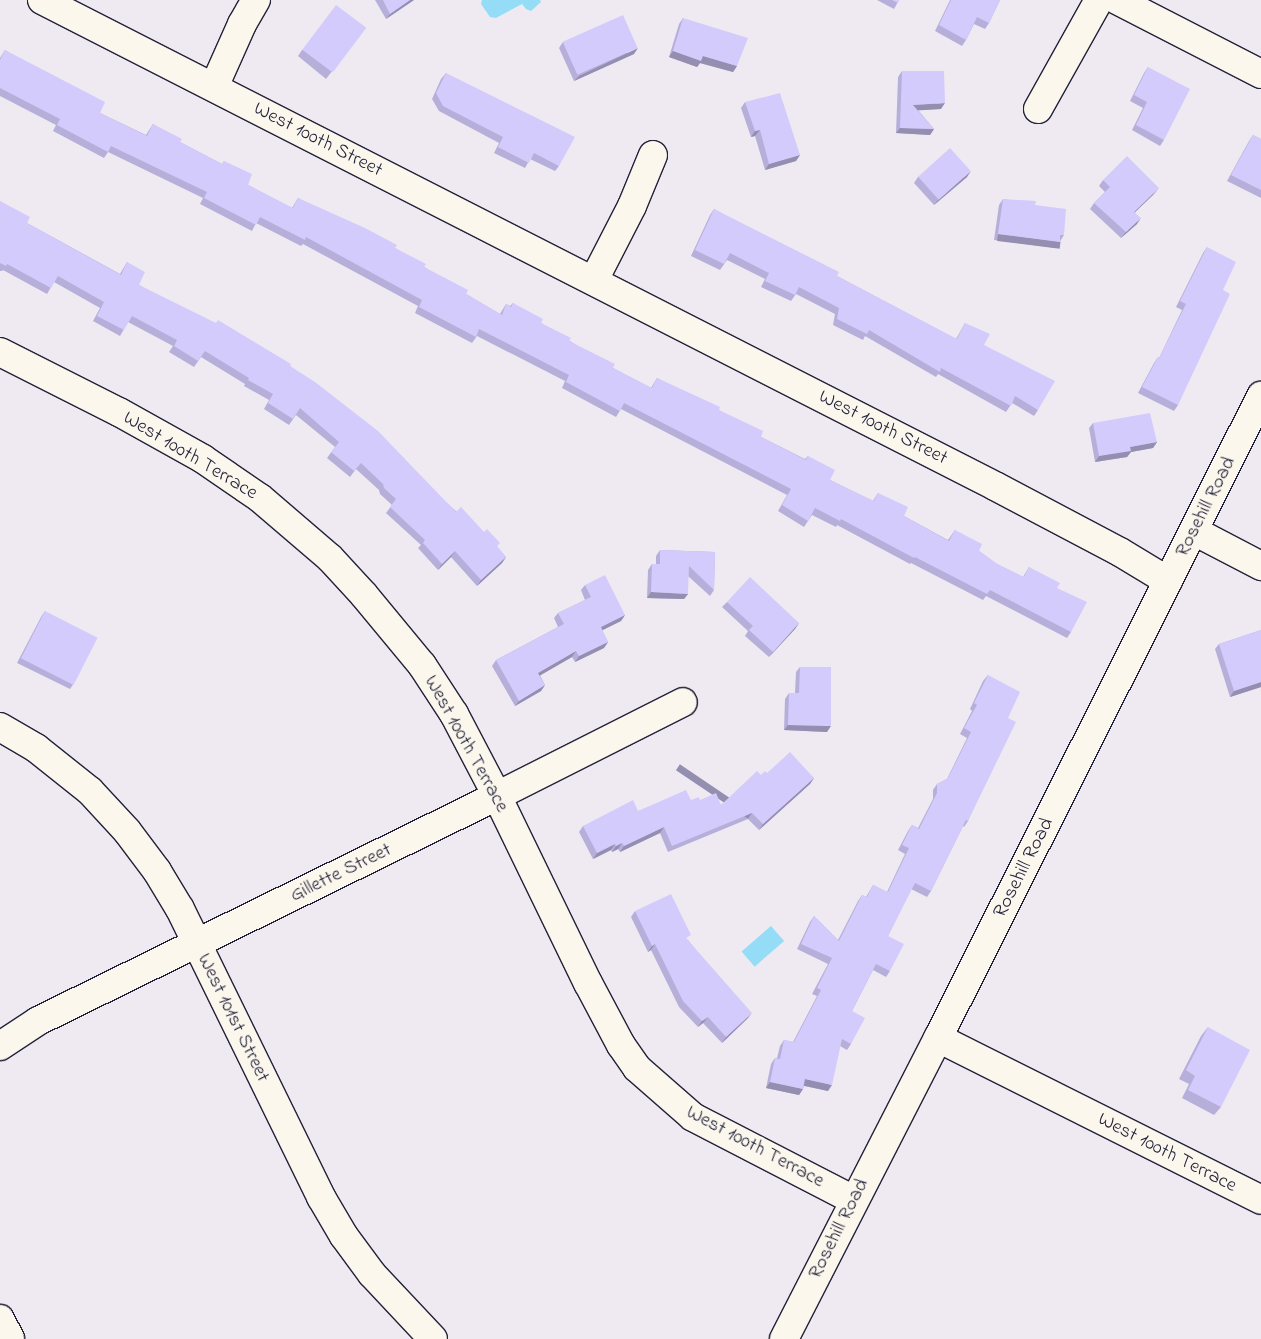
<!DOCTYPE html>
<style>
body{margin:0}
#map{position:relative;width:1261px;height:1339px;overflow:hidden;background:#efeaf1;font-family:"Indie Flower",sans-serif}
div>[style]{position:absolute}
.water>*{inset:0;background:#95ddf6;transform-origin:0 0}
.roads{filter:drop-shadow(1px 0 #22223b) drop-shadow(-1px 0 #22223b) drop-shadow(0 1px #22223b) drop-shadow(0 -1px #22223b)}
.minor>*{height:28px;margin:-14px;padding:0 14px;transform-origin:14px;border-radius:14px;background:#fbf7ec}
.wall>*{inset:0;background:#b6afda}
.shaded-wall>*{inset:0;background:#948eb1;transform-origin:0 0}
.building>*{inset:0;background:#d4cbfd;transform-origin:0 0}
span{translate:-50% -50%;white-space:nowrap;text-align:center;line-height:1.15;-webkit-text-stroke:5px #fbf7ec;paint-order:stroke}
.street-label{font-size:20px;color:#22223b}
</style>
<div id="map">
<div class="water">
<i style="clip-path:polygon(482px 0,540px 0,541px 2px,531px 11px,526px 9px,522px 4px,496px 18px,490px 17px,481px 4px)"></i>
<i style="left:771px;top:926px;width:20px;height:39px;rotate:49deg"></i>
</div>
<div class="roads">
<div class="minor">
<i style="left:42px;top:0;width:1070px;rotate:27.02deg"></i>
<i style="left:995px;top:486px;width:141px;rotate:27.8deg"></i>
<i style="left:1120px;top:552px;width:56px;rotate:31.1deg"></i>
<i style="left:1117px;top:0;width:162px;rotate:27.2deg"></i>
<i style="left:214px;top:87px;width:69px;rotate:-66deg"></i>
<i style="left:242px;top:24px;width:28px;rotate:-60deg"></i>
<i style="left:1038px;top:109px;width:125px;rotate:-60.8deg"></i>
<i style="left:594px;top:280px;width:83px;rotate:-62.8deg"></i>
<i style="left:632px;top:206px;width:55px;rotate:-67.6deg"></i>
<i style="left:0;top:352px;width:133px;rotate:26.8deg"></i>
<i style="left:119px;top:412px;width:96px;rotate:29.2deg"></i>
<i style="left:203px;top:459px;width:69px;rotate:34.4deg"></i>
<i style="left:260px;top:498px;width:92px;rotate:40.6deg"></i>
<i style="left:330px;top:558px;width:50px;rotate:47.4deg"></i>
<i style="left:364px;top:595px;width:91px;rotate:50.4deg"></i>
<i style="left:422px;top:665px;width:59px;rotate:56.9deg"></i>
<i style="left:454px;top:714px;width:93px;rotate:62.3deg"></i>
<i style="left:497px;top:796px;width:208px;rotate:64.1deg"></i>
<i style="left:588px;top:983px;width:70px;rotate:62deg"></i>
<i style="left:621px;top:1045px;width:28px;rotate:55deg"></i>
<i style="left:637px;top:1068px;width:74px;rotate:41.2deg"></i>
<i style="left:693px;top:1117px;width:181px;rotate:27.3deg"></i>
<i style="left:1194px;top:531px;width:76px;rotate:27.6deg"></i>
<i style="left:0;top:727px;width:42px;rotate:30.3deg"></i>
<i style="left:36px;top:748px;width:69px;rotate:38.5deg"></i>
<i style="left:90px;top:791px;width:54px;rotate:47.2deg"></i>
<i style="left:127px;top:831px;width:50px;rotate:53.1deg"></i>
<i style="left:157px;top:871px;width:44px;rotate:58.8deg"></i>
<i style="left:180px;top:909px;width:321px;rotate:63.9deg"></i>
<i style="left:321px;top:1197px;width:45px;rotate:59.5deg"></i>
<i style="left:344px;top:1236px;width:47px;rotate:53.6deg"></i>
<i style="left:372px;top:1274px;width:89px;rotate:46.8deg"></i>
<i style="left:938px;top:1038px;width:361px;rotate:26.6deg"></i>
<i style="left:0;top:1046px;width:45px;rotate:-33.3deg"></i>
<i style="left:38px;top:1021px;width:511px;rotate:-26.11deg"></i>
<i style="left:497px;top:796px;width:208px;rotate:-26.8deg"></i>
<i style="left:0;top:1319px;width:22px;rotate:63deg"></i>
<i style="left:784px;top:1339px;width:338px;rotate:-62.9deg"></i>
<i style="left:938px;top:1038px;width:719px;rotate:-63.29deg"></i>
</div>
</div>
<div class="wall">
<i style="clip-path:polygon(375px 0,414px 0,386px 19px)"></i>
<i style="clip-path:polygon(877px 0,899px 0,894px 9px)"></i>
<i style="clip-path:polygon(950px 0,1000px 0,989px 23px,985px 29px,974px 24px,966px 40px,962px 46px,935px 31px)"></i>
<i style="clip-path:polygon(683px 18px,737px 66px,733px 72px,700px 63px,697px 67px,669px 57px,679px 24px)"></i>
<i style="clip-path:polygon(361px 34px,326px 79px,298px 56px,302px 50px)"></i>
<i style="clip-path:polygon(563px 42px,634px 54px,574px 81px,559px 48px)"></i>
<i style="clip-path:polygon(5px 50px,100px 113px,146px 135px,153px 124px,180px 142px,222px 164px,224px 161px,248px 185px,292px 208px,298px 198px,395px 248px,466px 294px,500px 314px,506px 304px,510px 306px,513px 303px,541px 323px,613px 368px,651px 388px,657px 378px,719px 410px,761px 437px,805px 459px,808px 456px,830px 480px,873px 501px,878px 493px,904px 516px,948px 540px,955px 530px,979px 551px,997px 564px,1023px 577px,1029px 567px,1057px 588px,1071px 632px,1067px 638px,986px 596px,983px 600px,911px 563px,910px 564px,837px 525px,836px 527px,812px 515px,804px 527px,778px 511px,787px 495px,621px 409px,616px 417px,562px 388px,565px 381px,477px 336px,472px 343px,415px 313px,418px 306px,303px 244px,301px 246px,256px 223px,252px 231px,200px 204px,203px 198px,108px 152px,104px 158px,53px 131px,56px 125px,0 96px,0 58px)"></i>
<i style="clip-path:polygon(1148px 67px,1164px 140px,1160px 146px,1132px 130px,1143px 108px,1130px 101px,1144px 73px)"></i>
<i style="clip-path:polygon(902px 71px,941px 109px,918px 110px,934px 129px,930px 135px,896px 133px,898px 77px)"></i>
<i style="clip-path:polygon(446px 73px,559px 166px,555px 171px,530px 159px,525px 168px,494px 153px,499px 143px,439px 111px,432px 99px,441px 79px)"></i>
<i style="clip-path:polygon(745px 102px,800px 155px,796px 161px,765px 170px,755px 136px,751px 137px,741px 108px)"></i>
<i style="clip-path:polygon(1253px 135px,1261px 139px,1261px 198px,1227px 181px,1249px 141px)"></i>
<i style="clip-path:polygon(918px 177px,967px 177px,934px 205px,914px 183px)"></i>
<i style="clip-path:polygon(1103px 180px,1154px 194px,1135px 212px,1137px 224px,1121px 238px,1090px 209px,1094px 203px,1105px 192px,1099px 186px)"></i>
<i style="clip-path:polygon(1003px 199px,1035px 205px,1064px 235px,1056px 248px,994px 240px,999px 205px)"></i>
<i style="clip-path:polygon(0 201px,27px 223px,120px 274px,127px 262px,139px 285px,290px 366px,497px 547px,506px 557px,502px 563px,477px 586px,451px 557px,438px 570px,418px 548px,421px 545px,386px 513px,392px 505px,380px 494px,379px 490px,356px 469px,350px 477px,327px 458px,335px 447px,296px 415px,289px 425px,264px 409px,269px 400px,244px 386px,245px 384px,201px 357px,194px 367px,169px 352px,173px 346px,128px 322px,120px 336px,93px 321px,100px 308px,54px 282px,47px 294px,3px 270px,2px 271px,0 271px)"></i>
<i style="clip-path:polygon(714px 209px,837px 276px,956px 339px,965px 323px,1038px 410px,1034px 416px,1012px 403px,1006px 412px,938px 374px,936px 377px,865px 336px,863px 340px,833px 325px,835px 314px,796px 294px,791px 301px,761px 287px,765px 279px,727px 260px,720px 270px,691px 256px,710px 215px)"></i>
<i style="clip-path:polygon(1207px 247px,1223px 290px,1178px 405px,1174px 411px,1138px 393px,1154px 363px,1158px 357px,1159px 358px,1182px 310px,1176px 307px,1203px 253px)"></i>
<i style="clip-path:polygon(1093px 423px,1157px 442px,1153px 448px,1131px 452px,1127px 457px,1095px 462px,1089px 428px)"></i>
<i style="clip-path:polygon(660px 550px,715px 552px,714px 590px,710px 596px,688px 576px,688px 594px,684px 599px,647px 598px,648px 570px,652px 564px,656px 564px,656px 556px)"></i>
<i style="clip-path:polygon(585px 585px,625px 615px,621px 621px,602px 630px,608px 642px,604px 648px,575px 662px,572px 657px,540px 675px,545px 685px,541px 691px,515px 706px,492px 666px,496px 660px,558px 627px,554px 618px,558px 613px,585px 600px,581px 590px)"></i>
<i style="clip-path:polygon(727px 602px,799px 623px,795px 629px,769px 657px,745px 636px,748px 631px,722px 607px)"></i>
<i style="clip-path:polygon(45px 611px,74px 683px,70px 689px,17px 663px,41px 617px)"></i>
<i style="clip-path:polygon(1261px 630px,1261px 687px,1230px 697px,1215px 649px,1219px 644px)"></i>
<i style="clip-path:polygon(800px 667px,827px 732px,784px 730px,785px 699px,789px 693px,795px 693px,796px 672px)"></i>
<i style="clip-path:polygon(988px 675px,1008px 718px,968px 821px,964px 827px,963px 826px,931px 891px,927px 897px,911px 889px,888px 936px,890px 971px,886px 977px,873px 970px,852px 1011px,851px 1044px,847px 1050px,840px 1046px,828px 1091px,804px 1086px,803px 1089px,799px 1095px,766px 1088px,771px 1064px,775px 1058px,777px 1058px,780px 1046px,784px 1040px,793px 1042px,817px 996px,812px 994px,828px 964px,797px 949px,810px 922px,814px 916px,838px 940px,858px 901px,862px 895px,866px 897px,873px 885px,887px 892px,905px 854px,898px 850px,908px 831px,912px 825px,918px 828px,933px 799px,933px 790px,937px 784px,947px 779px,967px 738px,960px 734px,972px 711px,970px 709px,983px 681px)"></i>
<i style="clip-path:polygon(767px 773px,814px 778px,810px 784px,759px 830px,748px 819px,668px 852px,660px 833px,620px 852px,618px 849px,612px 852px,611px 850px,593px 859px,579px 832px,583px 826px,638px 811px,691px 800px,721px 805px,761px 775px)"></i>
<i style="clip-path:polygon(635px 911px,688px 940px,748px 1018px,722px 1043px,703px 1023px,698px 1027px,679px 1007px,651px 950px,648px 952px,631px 917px)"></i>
<i style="clip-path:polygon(1208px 1027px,1221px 1107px,1214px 1115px,1182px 1098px,1189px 1084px,1179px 1079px,1201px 1036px)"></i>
</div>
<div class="shaded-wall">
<i style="clip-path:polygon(410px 0,414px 0,386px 19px,390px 14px)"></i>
<i style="clip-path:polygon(638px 48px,634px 54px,574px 81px,579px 76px)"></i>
<i style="clip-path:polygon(673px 51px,703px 56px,737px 66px,733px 72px,700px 63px,697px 67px,669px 57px)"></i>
<i style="clip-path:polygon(945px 103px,941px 109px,909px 111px,913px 105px)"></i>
<i style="clip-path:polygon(900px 128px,934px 129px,930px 135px,896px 133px)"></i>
<i style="clip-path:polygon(760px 130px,755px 136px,751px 137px,755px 131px)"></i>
<i style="clip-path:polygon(800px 155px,796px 161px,765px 170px,769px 164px)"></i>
<i style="clip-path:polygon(971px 171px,967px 177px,934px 205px,938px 200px)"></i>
<i style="clip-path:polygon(1159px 188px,1154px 194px,1130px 217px,1134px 212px)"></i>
<i style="clip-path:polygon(1141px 218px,1137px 224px,1121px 238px,1126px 232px)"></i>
<i style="left:998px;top:234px;width:63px;height:7px;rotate:7deg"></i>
<i style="clip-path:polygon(1157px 442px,1153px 448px,1131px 452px,1127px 457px,1095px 462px,1099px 456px,1130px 447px)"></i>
<i style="clip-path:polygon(455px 551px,451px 557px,438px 570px,442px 564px)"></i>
<i style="clip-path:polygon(506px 557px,502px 563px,477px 586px,481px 580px)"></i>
<i style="clip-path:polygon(651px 592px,688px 594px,684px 599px,647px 598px)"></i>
<i style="clip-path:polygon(625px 615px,621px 621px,597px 633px,601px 627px)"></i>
<i style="clip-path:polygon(799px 623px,795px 629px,769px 657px,773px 652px)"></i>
<i style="clip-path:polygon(608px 642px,604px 648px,575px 662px,579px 656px)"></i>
<i style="clip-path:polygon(576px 651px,572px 657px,534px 679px,538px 673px)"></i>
<i style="clip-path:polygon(1261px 682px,1261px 687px,1230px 697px,1234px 691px)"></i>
<i style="clip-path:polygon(545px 685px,541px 691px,515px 706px,519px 701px)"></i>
<i style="clip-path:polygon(788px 725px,831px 726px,827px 732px,784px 730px)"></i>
<i style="clip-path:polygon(814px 778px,810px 784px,759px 830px,763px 824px)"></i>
<i style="left:752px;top:813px;width:7px;height:87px;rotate:124deg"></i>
<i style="clip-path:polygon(664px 827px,660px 833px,620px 852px,624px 846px)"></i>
<i style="clip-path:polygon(622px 843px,618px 849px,612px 852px,616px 846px)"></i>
<i style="clip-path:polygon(615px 844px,611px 850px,593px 859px,597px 853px)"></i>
<i style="clip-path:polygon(655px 944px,651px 950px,648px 952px,652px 946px)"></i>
<i style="clip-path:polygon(752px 1013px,748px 1018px,722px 1043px,726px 1037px)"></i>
<i style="clip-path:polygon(708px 1017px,703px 1023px,698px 1027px,702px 1021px)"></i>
<i style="clip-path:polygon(805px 1079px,832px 1085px,828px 1091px,801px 1085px)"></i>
<i style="clip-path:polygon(770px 1082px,803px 1089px,799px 1095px,766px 1088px)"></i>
</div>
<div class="building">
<i style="clip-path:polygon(383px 0,410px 0,390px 14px)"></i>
<i style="clip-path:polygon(892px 0,899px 0,898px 3px)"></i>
<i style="clip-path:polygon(951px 0,1000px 0,989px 23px,977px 17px,966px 40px,939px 25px)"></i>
<i style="left:336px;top:5px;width:38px;height:56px;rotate:37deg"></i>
<i style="left:623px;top:15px;width:36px;height:66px;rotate:66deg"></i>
<i style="clip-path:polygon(683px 18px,748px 38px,737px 66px,703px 56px,701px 61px,673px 51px)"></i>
<i style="clip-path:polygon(5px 50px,105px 102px,100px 113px,147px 136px,153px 124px,182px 139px,180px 142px,222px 164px,224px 161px,252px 174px,248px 185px,293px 208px,298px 198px,365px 228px,397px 245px,395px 248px,426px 264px,424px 267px,468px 290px,466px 294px,502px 315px,506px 304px,511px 307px,513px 303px,543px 319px,541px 323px,571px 338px,569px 341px,615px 364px,613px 368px,652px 388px,657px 378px,720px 407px,719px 410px,763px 431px,761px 437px,806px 460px,808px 456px,835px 470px,830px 480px,874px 501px,878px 493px,908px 507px,904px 516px,949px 541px,955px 530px,982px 544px,979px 551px,997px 564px,1024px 577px,1029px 567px,1060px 583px,1057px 588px,1087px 602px,1071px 632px,990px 590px,987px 594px,915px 557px,914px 558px,841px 519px,840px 521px,815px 508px,808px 521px,782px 505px,791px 489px,624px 403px,620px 411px,566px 382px,569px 375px,479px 329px,476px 337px,419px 307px,422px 300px,306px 237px,305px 240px,260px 217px,256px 225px,204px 198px,207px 192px,111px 146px,108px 152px,57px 125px,60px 119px,0 88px,0 60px)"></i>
<i style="clip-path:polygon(1148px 67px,1190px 89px,1164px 140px,1136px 125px,1147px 102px,1134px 95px)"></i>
<i style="clip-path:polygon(902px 71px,944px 71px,945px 103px,913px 105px,934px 129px,900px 128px)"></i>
<i style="clip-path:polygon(446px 73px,575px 137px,559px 166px,534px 153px,529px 163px,498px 147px,503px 137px,443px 106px,436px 93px)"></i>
<i style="clip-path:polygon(780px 93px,800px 155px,769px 164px,760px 130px,755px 131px,745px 102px)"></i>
<i style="clip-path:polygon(1253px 135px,1261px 139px,1261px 190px,1231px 175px)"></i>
<i style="left:950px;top:148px;width:31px;height:43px;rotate:48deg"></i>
<i style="clip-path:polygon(1127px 156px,1159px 188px,1134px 212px,1141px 218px,1126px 232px,1094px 203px,1110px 187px,1103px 180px)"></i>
<i style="clip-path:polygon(1003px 199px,1036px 201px,1035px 205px,1066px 209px,1064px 235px,1060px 235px,1060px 242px,998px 234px)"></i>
<i style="clip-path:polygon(0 201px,30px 217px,27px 223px,121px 275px,127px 262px,145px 272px,139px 285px,216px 323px,218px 320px,291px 364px,290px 366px,315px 382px,378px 431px,456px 512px,461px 507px,484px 532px,487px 529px,500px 543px,497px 546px,506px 557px,481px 580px,455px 551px,442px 564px,423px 543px,425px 540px,390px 507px,396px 499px,384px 488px,383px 484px,361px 463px,354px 471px,331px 452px,339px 442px,300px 408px,293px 419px,268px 403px,273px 394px,248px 380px,249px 378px,205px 351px,198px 361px,174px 346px,177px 340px,132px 316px,124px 330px,97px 316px,104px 302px,58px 276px,51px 288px,7px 264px,6px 266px,0 263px)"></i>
<i style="clip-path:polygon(714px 209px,839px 272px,837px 276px,957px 339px,965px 323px,990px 334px,984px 345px,1055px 381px,1038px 410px,1015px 396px,1011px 406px,941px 368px,940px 372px,869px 330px,867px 334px,837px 319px,839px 308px,799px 287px,795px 295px,765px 281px,769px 273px,730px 253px,724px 264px,695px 250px)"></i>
<i style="clip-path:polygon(1207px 247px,1236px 262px,1223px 290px,1230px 294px,1178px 405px,1142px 387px,1158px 357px,1159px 358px,1186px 304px,1180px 301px)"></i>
<i style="clip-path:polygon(1150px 413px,1157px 442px,1130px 447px,1131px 451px,1099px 456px,1093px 423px)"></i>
<i style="clip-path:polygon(660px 550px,715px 552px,714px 590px,689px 566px,688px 594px,651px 592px,652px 564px,660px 564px)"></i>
<i style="clip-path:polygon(605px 575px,625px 615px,601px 627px,608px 642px,579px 656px,576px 651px,538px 673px,545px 685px,519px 701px,496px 660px,564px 624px,558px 613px,591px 597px,585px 585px)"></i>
<i style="clip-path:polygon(750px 577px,799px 623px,773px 652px,749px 630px,753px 626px,727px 602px)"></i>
<i style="left:45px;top:611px;width:59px;height:53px;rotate:27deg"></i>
<i style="clip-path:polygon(1261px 630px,1261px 682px,1234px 691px,1219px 644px)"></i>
<i style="clip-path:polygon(800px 667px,831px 667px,831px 726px,788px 725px,789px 693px,799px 693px)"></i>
<i style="clip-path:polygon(988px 675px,1020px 692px,1008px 718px,1016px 722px,968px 821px,966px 820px,931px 891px,915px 883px,888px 936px,904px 944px,890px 971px,876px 964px,852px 1011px,865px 1018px,851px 1044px,842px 1039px,832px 1085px,805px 1079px,803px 1089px,770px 1082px,775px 1058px,780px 1059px,784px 1040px,794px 1042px,821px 990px,817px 988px,832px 958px,801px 944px,814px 916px,839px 941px,862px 895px,867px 897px,873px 885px,888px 892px,909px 848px,902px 845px,912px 825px,919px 829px,937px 793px,937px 784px,948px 778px,971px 732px,964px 728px,977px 705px,974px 703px)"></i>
<i style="clip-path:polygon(790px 752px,814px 778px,763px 824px,752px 813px,672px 846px,664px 827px,624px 846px,622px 843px,616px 846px,615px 844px,597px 853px,583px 826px,633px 800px,638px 811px,686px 790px,691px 800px,699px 797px,700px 800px,716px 793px,721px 805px,757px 771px,761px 775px,765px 771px,767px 773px)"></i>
<i style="clip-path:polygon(671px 894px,691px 935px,686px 938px,752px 1013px,726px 1037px,708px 1017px,702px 1021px,683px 1001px,655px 944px,652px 946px,635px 911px)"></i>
<i style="clip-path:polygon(1208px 1027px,1250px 1050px,1221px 1107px,1188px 1090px,1195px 1076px,1186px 1070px)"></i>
</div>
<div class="street-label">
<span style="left:318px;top:140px;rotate:27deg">West 100th Street</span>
<span style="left:883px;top:428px;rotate:27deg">West 100th Street</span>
<span style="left:190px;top:456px;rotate:31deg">West 100th Terrace</span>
<span style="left:1206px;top:507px;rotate:-63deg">Rosehill Road</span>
<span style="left:466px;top:744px;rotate:61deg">West 100th Terrace</span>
<span style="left:1024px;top:868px;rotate:-63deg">Rosehill Road</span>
<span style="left:341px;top:873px;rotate:-26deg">Gillette Street</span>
<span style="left:233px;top:1018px;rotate:64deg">West 101st Street</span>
<span style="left:755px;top:1147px;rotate:28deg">West 100th Terrace</span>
<span style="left:1167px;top:1153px;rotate:27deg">West 100th Terrace</span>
<span style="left:839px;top:1229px;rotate:-63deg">Rosehill Road</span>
</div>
</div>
